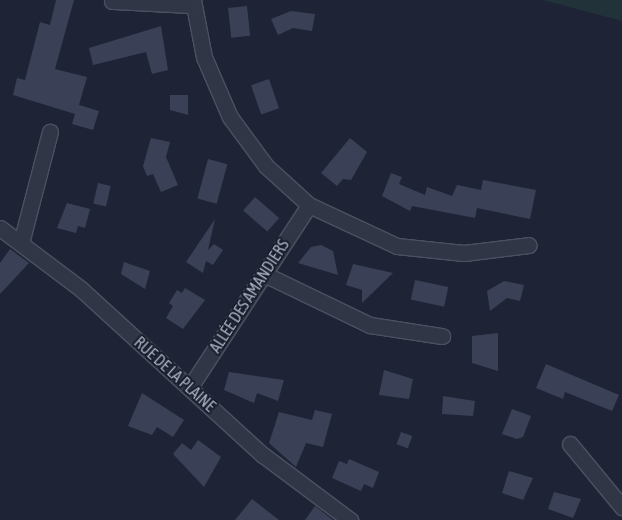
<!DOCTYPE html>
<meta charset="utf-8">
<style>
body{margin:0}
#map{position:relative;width:622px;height:520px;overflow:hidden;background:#1e2435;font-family:"Asap Condensed",sans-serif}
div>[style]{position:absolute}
.green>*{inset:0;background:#213238}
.building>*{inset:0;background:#3a4157;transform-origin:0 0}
.roads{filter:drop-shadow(1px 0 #4c5161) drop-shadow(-1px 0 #4c5161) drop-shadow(0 1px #4c5161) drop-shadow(0 -1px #4c5161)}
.minor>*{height:15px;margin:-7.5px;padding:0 7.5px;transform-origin:7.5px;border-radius:7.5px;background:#313646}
span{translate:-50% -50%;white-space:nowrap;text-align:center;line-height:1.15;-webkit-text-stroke:4px #171c2a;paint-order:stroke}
.street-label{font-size:16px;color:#abb0c4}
</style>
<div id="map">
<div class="green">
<i style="clip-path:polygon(543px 0,622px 0,622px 21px)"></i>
</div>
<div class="building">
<i style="clip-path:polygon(56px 0,74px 0,55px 69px,87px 77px,79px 105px,99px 111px,93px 130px,72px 124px,75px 114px,13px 95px,17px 78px,25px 80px,40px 22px,50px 25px)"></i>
<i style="left:247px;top:6px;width:30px;height:19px;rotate:84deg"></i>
<i style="clip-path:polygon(291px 11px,315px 14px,312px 31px,293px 28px,278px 35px,271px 19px)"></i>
<i style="clip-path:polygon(161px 26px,168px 70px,152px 74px,146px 52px,93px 65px,89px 48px)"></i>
<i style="left:269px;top:79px;width:31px;height:19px;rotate:71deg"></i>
<i style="clip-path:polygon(170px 95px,188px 95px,188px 115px,170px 110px)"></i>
<i style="clip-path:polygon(151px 138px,170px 142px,166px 157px,178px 185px,161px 192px,153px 174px,147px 176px,143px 166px)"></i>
<i style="clip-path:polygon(350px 138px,367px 152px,351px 180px,343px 179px,337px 186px,321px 173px)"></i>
<i style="left:208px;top:159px;width:20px;height:41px;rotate:15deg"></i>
<i style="clip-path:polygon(391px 173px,402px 177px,399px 184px,425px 195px,427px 187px,452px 196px,457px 185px,481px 190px,483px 180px,536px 190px,530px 219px,477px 208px,475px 218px,412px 206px,410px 211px,382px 196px)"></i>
<i style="left:98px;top:183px;width:13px;height:21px;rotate:13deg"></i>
<i style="left:255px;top:197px;width:32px;height:18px;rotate:41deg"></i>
<i style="clip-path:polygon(67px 203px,90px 209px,85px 228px,78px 226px,76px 233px,57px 228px)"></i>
<i style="clip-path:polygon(215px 219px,208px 250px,214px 244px,223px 250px,213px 265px,206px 261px,203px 273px,186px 262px)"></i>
<i style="clip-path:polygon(321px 245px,333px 251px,338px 275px,298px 263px,311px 247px)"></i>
<i style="clip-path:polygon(10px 249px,29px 263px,0 294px,0 263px)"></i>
<i style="clip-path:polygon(124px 262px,150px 271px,145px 289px,121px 274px)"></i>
<i style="clip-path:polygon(353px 264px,393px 273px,362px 303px,362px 290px,346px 285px)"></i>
<i style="left:415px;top:280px;width:34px;height:20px;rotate:12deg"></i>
<i style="clip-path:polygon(504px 281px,524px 285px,520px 301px,507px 298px,490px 311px,487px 291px)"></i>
<i style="clip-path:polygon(185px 288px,205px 300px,183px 329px,166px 318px,173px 306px,169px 303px,177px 290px,182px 293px)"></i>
<i style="clip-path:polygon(498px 333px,498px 371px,472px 363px,472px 336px)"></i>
<i style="clip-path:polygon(546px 364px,619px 395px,612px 411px,565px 392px,563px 399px,536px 388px)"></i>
<i style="clip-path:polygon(384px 370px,413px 379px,409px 399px,379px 395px)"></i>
<i style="clip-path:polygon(229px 372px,284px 380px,278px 401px,257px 393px,254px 403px,224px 390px)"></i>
<i style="clip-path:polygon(142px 393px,184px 420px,173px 437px,157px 427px,152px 435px,128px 426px)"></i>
<i style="clip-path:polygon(443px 396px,475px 401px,473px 416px,442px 414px)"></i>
<i style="clip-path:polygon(512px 409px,531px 416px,523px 437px,517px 439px,502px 434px)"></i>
<i style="clip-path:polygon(315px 410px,332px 414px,323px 447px,306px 443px,296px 467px,269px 443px,279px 412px,312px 420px)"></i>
<i style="left:401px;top:432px;width:12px;height:13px;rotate:20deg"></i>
<i style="clip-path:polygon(198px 440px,221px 457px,204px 487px,173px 454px,182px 443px,191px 450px)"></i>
<i style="clip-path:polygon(349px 459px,379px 472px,373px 488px,364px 484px,361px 491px,332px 478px,339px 461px,347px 464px)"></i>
<i style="clip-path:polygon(509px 471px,533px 478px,523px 500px,502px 493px)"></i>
<i style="clip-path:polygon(554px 492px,581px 499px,573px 518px,548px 509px)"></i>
<i style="clip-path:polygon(252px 499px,279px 520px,235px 520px)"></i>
<i style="clip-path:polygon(315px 506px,333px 520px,305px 520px)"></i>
</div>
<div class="roads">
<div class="minor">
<i style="left:193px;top:0;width:58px;rotate:79.1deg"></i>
<i style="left:204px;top:57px;width:65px;rotate:66.6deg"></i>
<i style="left:230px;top:117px;width:61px;rotate:53.7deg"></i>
<i style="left:266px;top:166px;width:58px;rotate:42.2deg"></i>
<i style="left:309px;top:205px;width:97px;rotate:25deg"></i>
<i style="left:397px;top:246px;width:67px;rotate:6deg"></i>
<i style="left:464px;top:253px;width:65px;rotate:-7deg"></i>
<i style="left:112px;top:1px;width:80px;rotate:2.9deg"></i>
<i style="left:0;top:228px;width:101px;rotate:37deg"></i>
<i style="left:81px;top:289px;width:246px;rotate:42.4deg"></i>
<i style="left:263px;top:455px;width:109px;rotate:36.8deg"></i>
<i style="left:21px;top:243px;width:115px;rotate:-75.4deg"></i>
<i style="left:264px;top:274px;width:118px;rotate:25.7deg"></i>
<i style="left:370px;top:325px;width:73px;rotate:8.7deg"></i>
<i style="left:190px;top:387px;width:217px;rotate:-56.8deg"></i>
<i style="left:570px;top:444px;width:82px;rotate:50.5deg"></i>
</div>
</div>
<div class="street-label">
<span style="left:249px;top:296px;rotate:-57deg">ALLÉE DES AMANDIERS</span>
<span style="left:175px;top:374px;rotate:42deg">RUE DE LA PLAINE</span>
</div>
</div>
